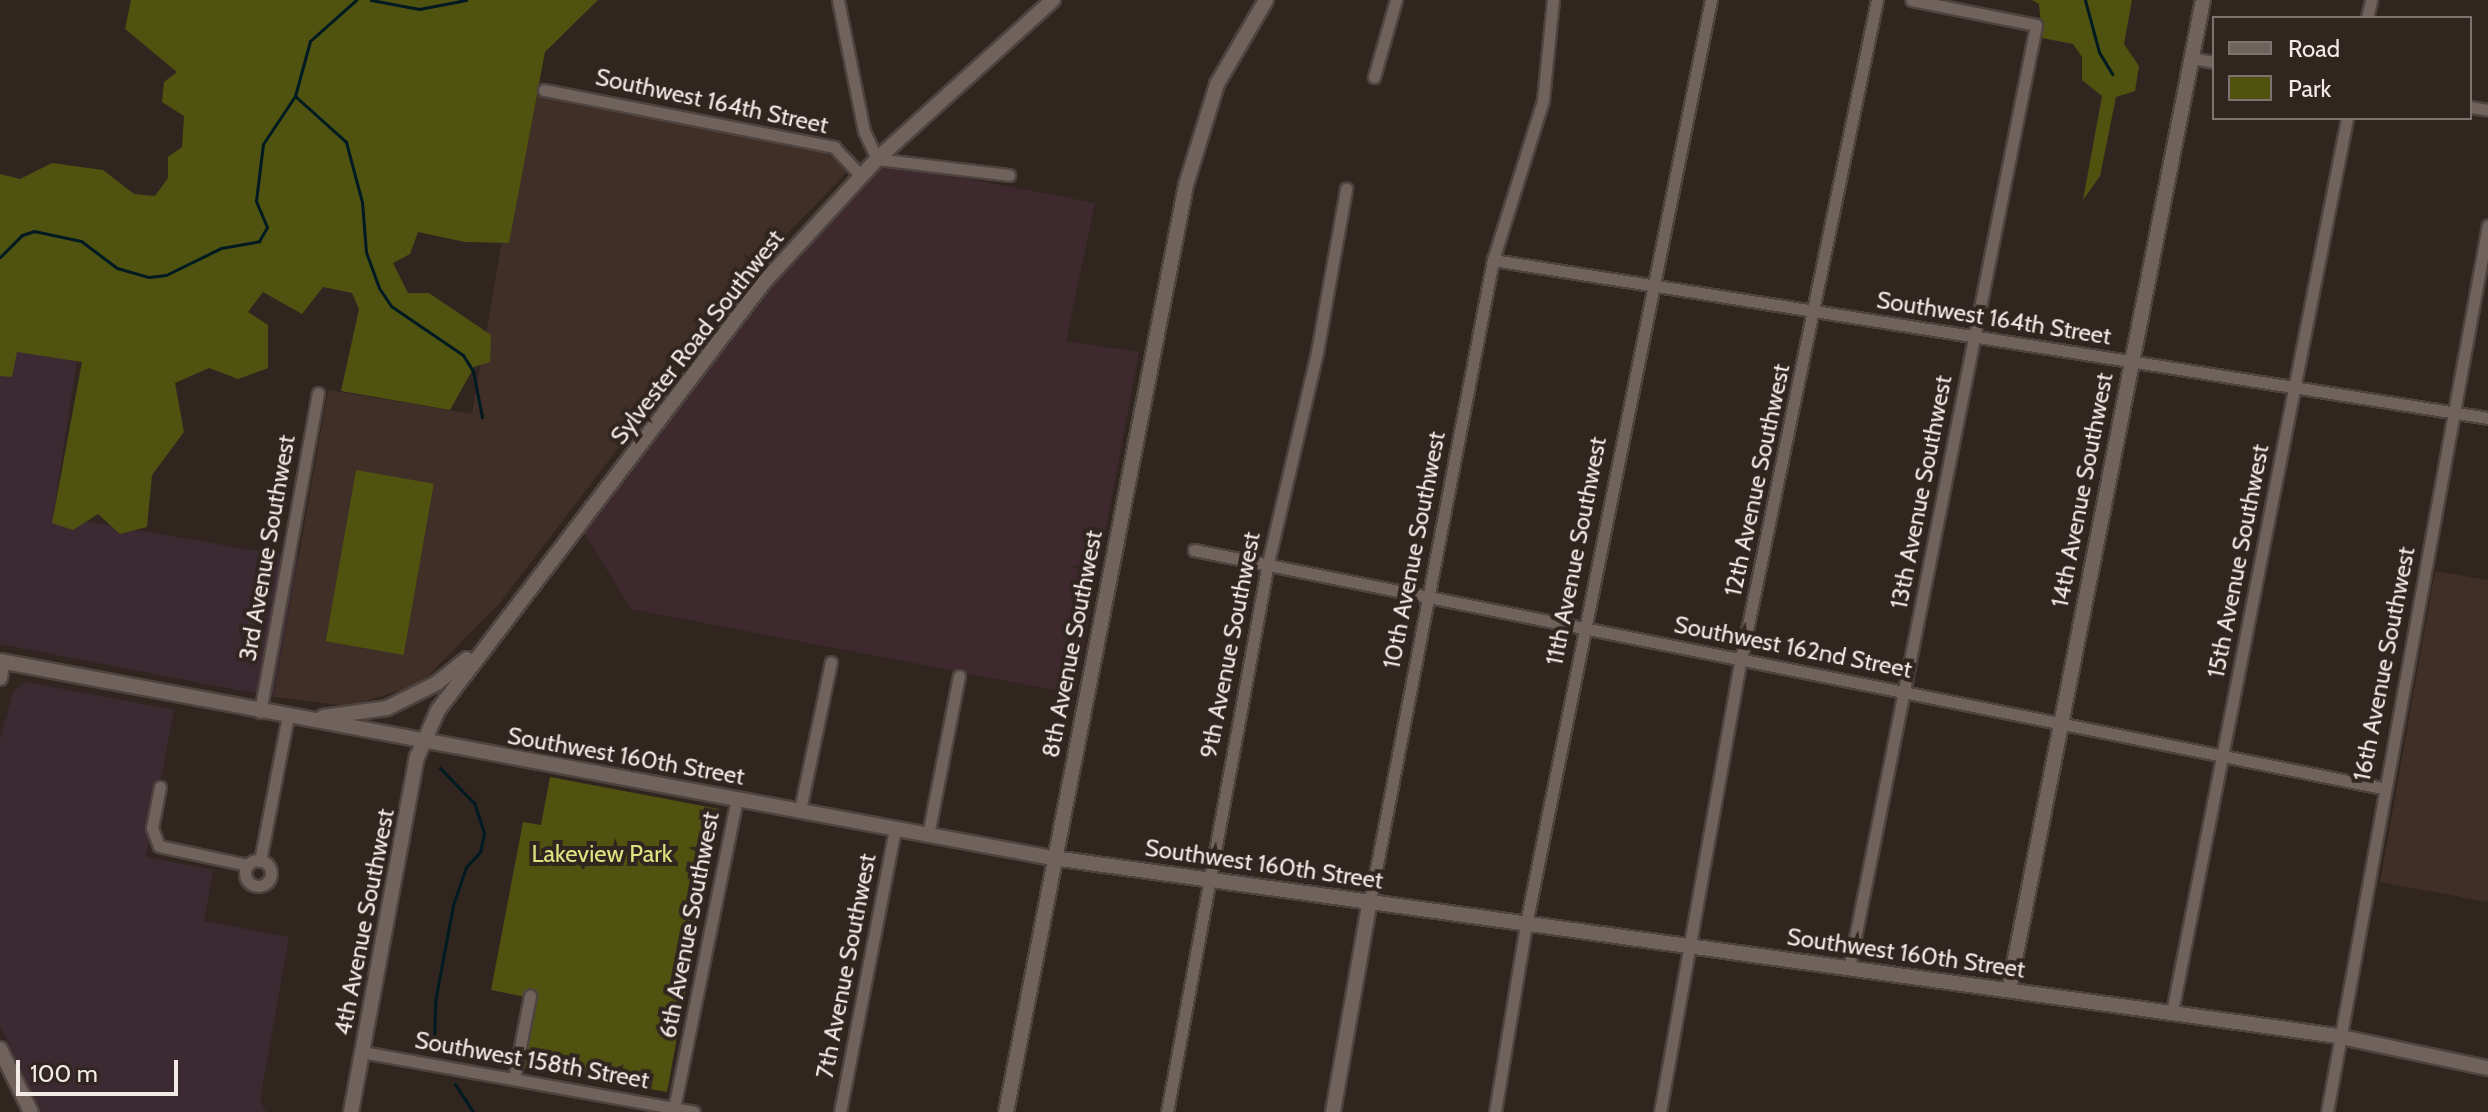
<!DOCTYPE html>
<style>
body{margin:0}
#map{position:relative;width:2488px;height:1112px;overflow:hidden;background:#312520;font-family:Cabin,sans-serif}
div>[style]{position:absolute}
.commercial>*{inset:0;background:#3c2a32}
.built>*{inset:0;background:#402f27}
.medical>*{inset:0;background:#3d292e}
.green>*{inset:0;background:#50520f;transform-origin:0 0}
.stream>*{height:3px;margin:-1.5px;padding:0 1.5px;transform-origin:1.5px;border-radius:1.5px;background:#001a22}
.roads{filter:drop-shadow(2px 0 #4d433f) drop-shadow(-2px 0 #4d433f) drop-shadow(0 2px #4d433f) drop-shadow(0 -2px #4d433f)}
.minor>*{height:11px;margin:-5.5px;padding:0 5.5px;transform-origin:5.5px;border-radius:5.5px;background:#70625c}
.minor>.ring{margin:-5.5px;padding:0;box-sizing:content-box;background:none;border:11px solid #70625c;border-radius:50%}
.tertiary>*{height:14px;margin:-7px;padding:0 7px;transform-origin:7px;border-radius:7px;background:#70625c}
span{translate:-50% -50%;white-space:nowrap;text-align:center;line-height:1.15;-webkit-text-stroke:8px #312520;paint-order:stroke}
.street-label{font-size:24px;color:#f2eae6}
.park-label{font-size:24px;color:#dde380}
.legend{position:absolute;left:2212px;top:16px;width:260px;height:104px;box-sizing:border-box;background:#312520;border:2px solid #7e746f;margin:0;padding:10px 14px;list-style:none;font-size:24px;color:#f2eae6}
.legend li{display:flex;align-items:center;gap:16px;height:40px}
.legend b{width:40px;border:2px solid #7e746f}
.scale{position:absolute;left:16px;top:1060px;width:162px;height:36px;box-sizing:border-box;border:4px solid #f2eae6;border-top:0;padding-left:10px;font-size:24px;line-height:28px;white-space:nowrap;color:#f2eae6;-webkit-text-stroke:6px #312520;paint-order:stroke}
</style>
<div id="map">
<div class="commercial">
<i style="clip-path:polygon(0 332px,79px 346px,53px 516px,299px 558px,274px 697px,0 644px)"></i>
<i style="clip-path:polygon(26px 682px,174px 710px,146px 857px,213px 870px,204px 921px,289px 937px,260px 1100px,266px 1112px,42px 1112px,0 1026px,0 740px,13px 692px)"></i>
</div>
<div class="built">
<i style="clip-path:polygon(528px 93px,826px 153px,848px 171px,763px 259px,498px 605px,420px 684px,349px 706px,274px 697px,328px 390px,472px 414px)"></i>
<i style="clip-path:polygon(2435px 571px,2488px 580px,2488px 902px,2380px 882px)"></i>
</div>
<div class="medical">
<i style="clip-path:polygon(885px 163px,1095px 203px,1066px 341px,1139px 352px,1075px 694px,631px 609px,583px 531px,788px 268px)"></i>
</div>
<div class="green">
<i style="clip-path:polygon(131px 0,598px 0,545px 52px,509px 243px,465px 242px,418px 232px,410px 254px,393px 263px,408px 293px,429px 293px,491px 335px,490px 362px,474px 367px,450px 410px,341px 391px,359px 309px,352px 293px,323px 287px,302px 314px,263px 292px,248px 312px,268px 325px,268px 368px,238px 379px,209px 368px,175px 383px,184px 432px,152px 475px,147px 527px,120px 534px,98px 514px,73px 530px,52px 523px,82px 362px,17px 352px,12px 377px,0 376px,0 174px,20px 179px,52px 163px,103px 170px,134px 194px,155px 196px,168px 178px,168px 157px,182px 147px,184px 116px,162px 102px,164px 82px,177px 72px,125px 29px)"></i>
<i style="clip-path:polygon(2032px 0,2132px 0,2124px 44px,2139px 66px,2135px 91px,2116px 97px,2100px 176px,2083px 200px,2102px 96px,2082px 80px,2082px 57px,2073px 44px,2042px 38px,2039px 4px)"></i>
<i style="left:356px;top:470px;width:79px;height:174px;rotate:10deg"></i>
<i style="clip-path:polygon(550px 777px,719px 809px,667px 1092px,518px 1067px,531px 998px,491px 990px,523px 822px,541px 825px)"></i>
</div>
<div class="stream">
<i style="left:371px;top:0;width:49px;rotate:10.6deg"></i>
<i style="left:419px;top:9px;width:48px;rotate:-10.8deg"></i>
<i style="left:2085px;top:0;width:54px;rotate:74.9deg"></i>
<i style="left:2099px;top:52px;width:26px;rotate:59deg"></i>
<i style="left:295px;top:96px;width:69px;rotate:42deg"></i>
<i style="left:346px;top:142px;width:62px;rotate:75.1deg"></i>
<i style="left:362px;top:202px;width:50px;rotate:85.4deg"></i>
<i style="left:366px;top:252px;width:38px;rotate:70deg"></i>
<i style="left:379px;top:288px;width:22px;rotate:56deg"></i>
<i style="left:391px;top:306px;width:87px;rotate:34.2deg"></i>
<i style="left:463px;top:355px;width:19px;rotate:58deg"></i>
<i style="left:473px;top:371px;width:47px;rotate:78.9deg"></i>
<i style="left:0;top:257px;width:31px;rotate:-45deg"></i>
<i style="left:22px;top:235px;width:13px;rotate:-18deg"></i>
<i style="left:34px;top:231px;width:48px;rotate:12deg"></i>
<i style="left:81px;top:241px;width:45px;rotate:36.9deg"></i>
<i style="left:117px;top:268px;width:33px;rotate:16deg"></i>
<i style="left:149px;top:277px;width:17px;rotate:-7deg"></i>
<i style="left:166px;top:275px;width:61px;rotate:-26.1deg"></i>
<i style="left:221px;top:248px;width:39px;rotate:-10deg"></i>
<i style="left:259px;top:241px;width:16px;rotate:-60deg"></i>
<i style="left:267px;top:227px;width:28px;rotate:-113deg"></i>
<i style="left:256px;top:201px;width:57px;rotate:-83deg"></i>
<i style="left:263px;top:144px;width:58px;rotate:-56.3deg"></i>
<i style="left:295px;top:96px;width:57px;rotate:-74.7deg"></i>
<i style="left:310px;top:41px;width:62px;rotate:-41.7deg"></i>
<i style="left:434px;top:1040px;width:38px;rotate:-88deg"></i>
<i style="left:435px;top:1002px;width:99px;rotate:-79.5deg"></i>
<i style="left:453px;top:905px;width:40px;rotate:-71.1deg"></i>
<i style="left:466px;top:867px;width:21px;rotate:-47deg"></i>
<i style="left:480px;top:852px;width:19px;rotate:-78deg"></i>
<i style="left:484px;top:833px;width:32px;rotate:-108deg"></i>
<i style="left:474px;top:803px;width:49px;rotate:-134.2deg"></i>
<i style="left:455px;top:1084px;width:33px;rotate:57deg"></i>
</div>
<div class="roads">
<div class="minor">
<i style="left:838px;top:0;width:134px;rotate:78.8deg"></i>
<i style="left:864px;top:131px;width:31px;rotate:65deg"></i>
<i style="left:877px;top:159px;width:133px;rotate:6.9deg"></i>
<i style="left:2367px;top:18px;width:18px;rotate:-77deg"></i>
<i style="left:2191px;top:58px;width:23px;rotate:10deg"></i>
<i style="left:1374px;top:77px;width:80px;rotate:-74.1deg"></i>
<i style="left:544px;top:90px;width:296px;rotate:11.1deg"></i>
<i style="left:834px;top:147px;width:40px;rotate:47deg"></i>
<i style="left:2470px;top:107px;width:18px;rotate:9deg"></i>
<i style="left:1493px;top:260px;width:1007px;rotate:9.02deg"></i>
<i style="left:1194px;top:550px;width:1213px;rotate:11.32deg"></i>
<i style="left:260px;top:712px;width:324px;rotate:-79.7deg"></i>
<i style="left:160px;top:787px;width:42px;rotate:101deg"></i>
<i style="left:152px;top:828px;width:19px;rotate:69deg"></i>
<i style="left:159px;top:846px;width:91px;rotate:12.1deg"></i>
<i style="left:800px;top:810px;width:151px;rotate:-78.2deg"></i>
<i style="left:928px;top:835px;width:162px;rotate:-79deg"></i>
<i class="ring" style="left:245px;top:860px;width:15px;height:15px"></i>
<i style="left:260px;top:861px;width:148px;rotate:-79.1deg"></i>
<i style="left:1370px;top:901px;width:653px;rotate:-79.14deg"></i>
<i style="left:1493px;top:260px;width:168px;rotate:-72.6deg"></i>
<i style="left:1543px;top:100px;width:100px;rotate:-84.3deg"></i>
<i style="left:1849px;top:968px;width:961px;rotate:-78.78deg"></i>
<i style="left:2036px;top:25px;width:127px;rotate:-168.7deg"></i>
<i style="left:2172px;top:1012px;width:911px;rotate:-78.92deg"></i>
<i style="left:362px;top:1052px;width:337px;rotate:10.2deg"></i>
<i style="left:514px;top:1078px;width:84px;rotate:-79deg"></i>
<i style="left:674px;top:1108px;width:316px;rotate:-78.5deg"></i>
<i style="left:840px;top:1112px;width:289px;rotate:-79deg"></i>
<i style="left:1167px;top:1112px;width:558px;rotate:-79.58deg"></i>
<i style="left:1268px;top:563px;width:217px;rotate:-76.9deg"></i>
<i style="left:1317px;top:352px;width:166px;rotate:-79.9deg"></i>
<i style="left:1495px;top:1112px;width:191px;rotate:-80.6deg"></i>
<i style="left:1526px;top:924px;width:942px;rotate:-78.68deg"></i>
<i style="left:1660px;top:1112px;width:460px;rotate:-79.9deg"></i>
<i style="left:1741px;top:659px;width:673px;rotate:-78.34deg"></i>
<i style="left:2327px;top:1112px;width:901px;rotate:-79.71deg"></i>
</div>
<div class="tertiary">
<i style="left:0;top:661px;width:1071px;rotate:10.6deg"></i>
<i style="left:1053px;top:858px;width:1296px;rotate:7.89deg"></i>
<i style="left:2337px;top:1036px;width:154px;rotate:12deg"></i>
<i style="left:0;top:678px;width:17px;rotate:-83deg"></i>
<i style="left:323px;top:717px;width:65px;rotate:-8deg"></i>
<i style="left:387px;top:708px;width:56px;rotate:-26.6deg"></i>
<i style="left:437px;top:683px;width:38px;rotate:-39deg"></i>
<i style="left:2009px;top:990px;width:1009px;rotate:-78.91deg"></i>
<i style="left:0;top:1049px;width:70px;rotate:63.8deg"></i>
<i style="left:351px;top:1112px;width:361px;rotate:-79.5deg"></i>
<i style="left:417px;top:757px;width:51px;rotate:-65.9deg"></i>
<i style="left:438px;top:710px;width:538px;rotate:-52.7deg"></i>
<i style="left:764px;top:282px;width:167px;rotate:-47.4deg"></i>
<i style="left:877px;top:159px;width:237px;rotate:-42.1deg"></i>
<i style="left:1006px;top:1112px;width:944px;rotate:-79.01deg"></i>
<i style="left:1186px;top:185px;width:106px;rotate:-72.9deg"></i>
<i style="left:1217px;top:84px;width:97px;rotate:-59.7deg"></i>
<i style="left:1333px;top:1112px;width:214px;rotate:-80.1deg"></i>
</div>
</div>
<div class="street-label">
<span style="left:712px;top:101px;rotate:12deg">Southwest 164th Street</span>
<span style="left:1994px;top:318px;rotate:9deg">Southwest 164th Street</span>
<span style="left:697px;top:337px;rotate:-52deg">Sylvester Road Southwest</span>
<span style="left:1757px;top:480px;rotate:-78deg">12th Avenue Southwest</span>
<span style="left:2082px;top:490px;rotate:-79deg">14th Avenue Southwest</span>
<span style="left:1921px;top:492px;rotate:-79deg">13th Avenue Southwest</span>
<span style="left:267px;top:548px;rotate:-80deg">3rd Avenue Southwest</span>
<span style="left:1414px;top:550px;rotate:-79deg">10th Avenue Southwest</span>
<span style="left:1576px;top:551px;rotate:-79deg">11th Avenue Southwest</span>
<span style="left:2238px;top:561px;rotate:-79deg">15th Avenue Southwest</span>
<span style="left:1072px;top:644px;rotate:-79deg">8th Avenue Southwest</span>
<span style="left:1230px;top:645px;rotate:-79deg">9th Avenue Southwest</span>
<span style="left:1793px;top:647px;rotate:11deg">Southwest 162nd Street</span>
<span style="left:2384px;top:664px;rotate:-79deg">16th Avenue Southwest</span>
<span style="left:626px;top:756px;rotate:10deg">Southwest 160th Street</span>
<span style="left:1264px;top:864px;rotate:8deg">Southwest 160th Street</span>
<span style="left:364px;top:922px;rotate:-79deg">4th Avenue Southwest</span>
<span style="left:689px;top:925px;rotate:-79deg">6th Avenue Southwest</span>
<span style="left:1906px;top:953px;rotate:8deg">Southwest 160th Street</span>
<span style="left:846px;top:966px;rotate:-79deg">7th Avenue Southwest</span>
<span style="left:532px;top:1060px;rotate:10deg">Southwest 158th Street</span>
</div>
<div class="park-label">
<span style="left:602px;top:854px">Lakeview Park</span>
</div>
<ul class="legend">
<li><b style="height:10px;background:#70625c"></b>Road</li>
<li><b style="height:22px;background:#50520f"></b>Park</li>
</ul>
<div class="scale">100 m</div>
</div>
